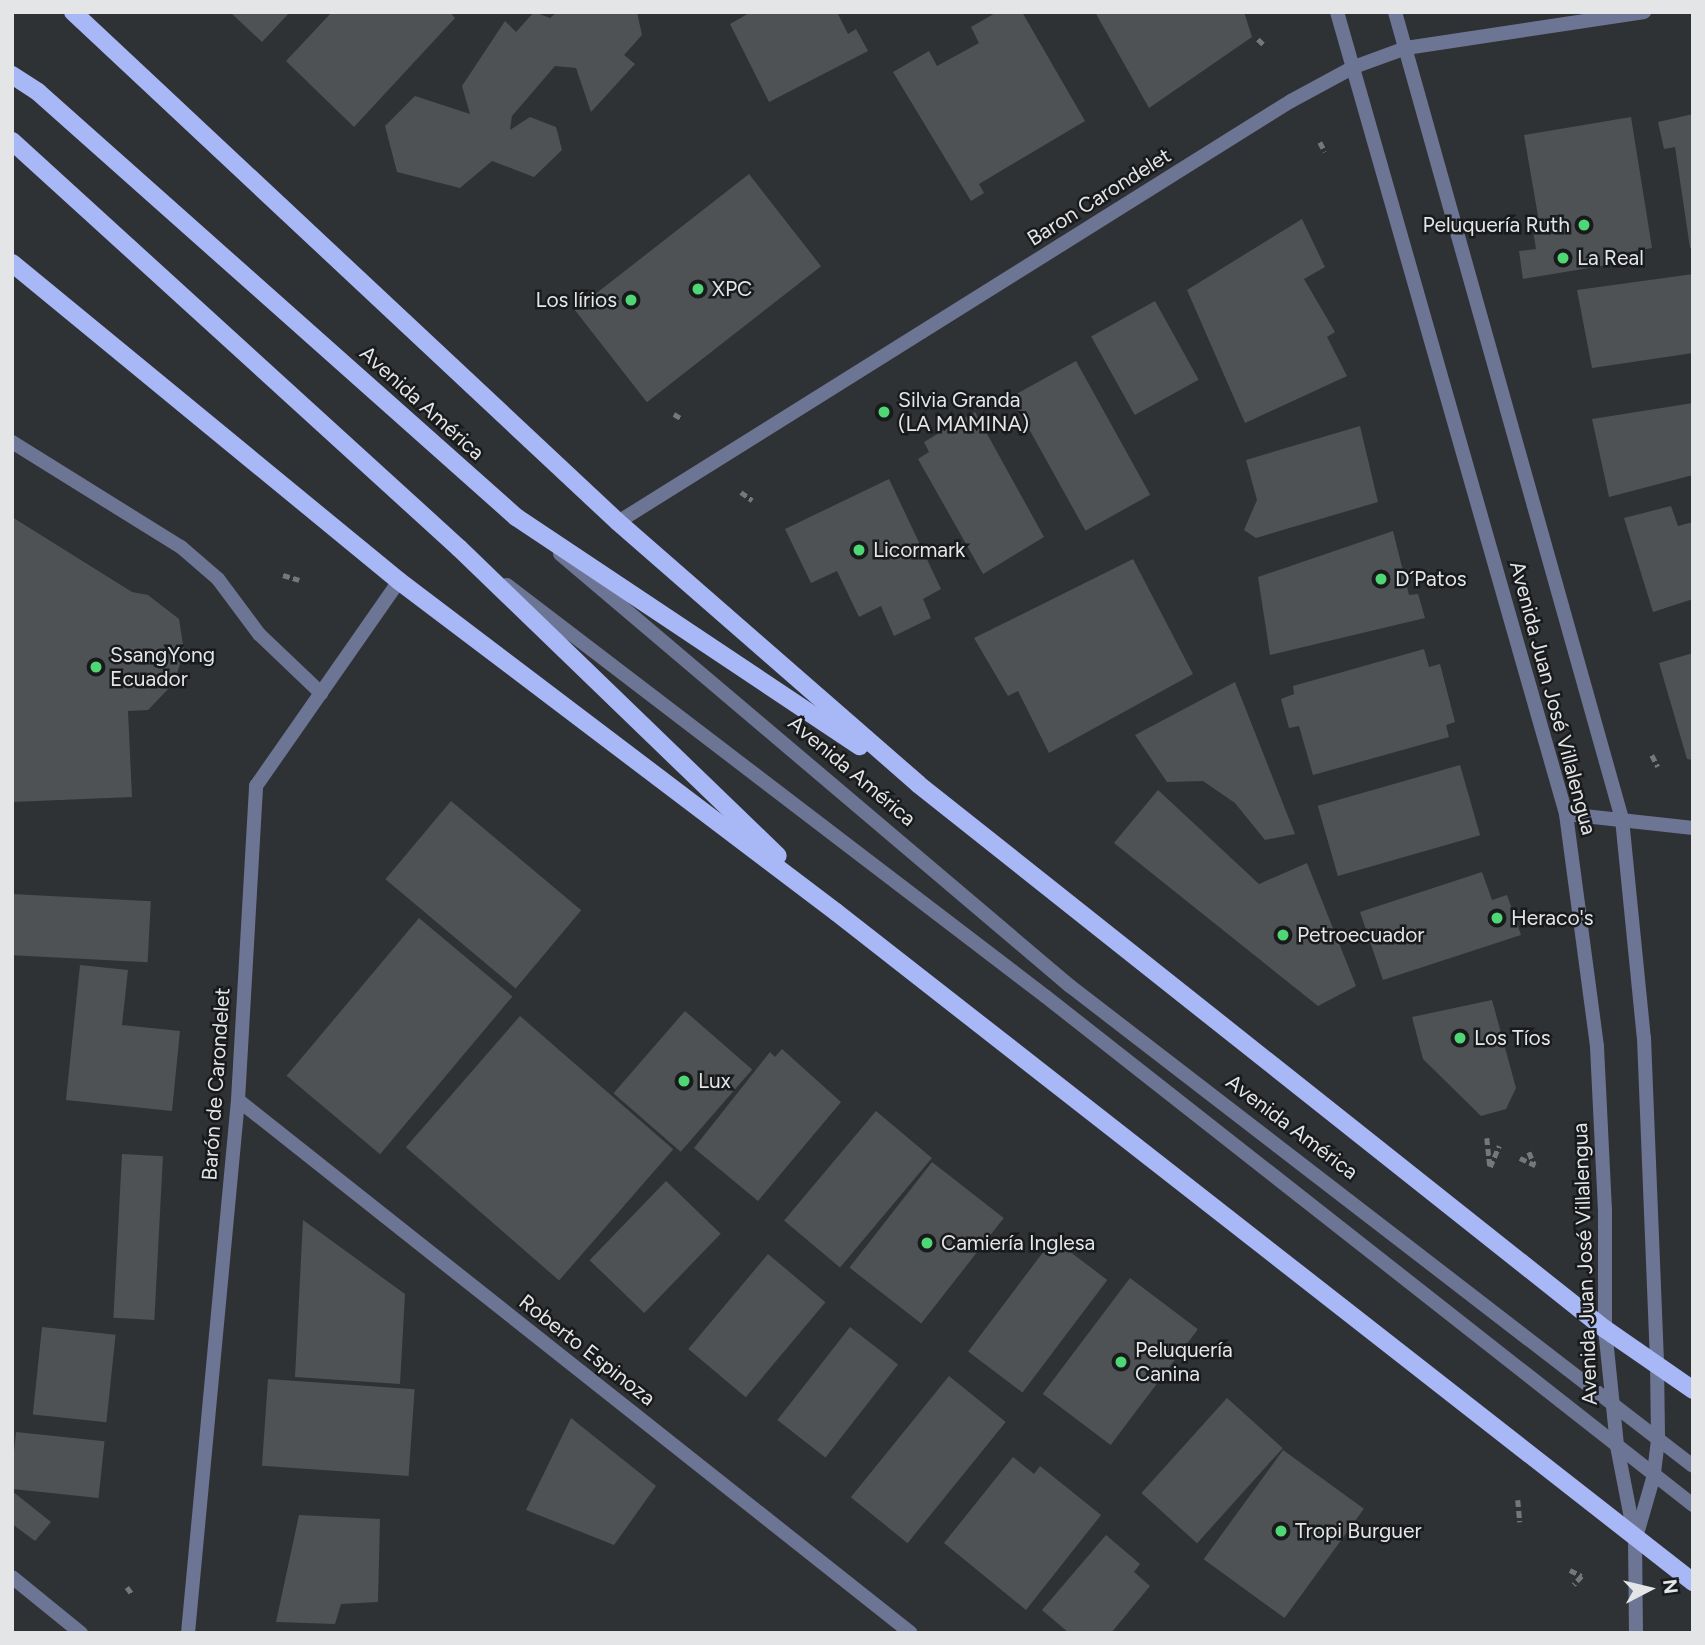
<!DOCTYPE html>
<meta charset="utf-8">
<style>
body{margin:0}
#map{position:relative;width:1705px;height:1645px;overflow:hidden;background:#2f3235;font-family:Figtree,sans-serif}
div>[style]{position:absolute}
.building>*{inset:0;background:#4e5254;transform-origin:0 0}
.path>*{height:4.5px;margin-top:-2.25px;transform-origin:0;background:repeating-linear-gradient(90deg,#75777a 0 7px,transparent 0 10.5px)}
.lane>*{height:14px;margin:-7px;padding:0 7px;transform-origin:7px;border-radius:7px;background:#6d7594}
.street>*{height:14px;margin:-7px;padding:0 7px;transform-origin:7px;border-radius:7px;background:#6d7594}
.primary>*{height:18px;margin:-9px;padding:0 9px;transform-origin:9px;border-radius:9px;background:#a8b7f6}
.dots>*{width:19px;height:19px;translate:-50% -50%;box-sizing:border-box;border:4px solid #191a1b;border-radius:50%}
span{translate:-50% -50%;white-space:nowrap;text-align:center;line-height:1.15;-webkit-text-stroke:5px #191a1b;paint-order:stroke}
.street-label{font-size:21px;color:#e3e5e7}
.poi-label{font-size:21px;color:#e3e5e7}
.right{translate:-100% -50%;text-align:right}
.left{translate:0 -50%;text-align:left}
.frame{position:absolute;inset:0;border:14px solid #e3e5e7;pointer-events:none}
.north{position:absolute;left:1614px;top:1554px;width:70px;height:70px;-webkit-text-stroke:5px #191a1b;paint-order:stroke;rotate:83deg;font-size:19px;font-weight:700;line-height:28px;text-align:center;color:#e3e5e7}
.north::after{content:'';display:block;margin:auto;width:24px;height:32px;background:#e3e5e7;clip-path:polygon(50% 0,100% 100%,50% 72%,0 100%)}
</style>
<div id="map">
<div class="building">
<i style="clip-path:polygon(230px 12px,290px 12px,262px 42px)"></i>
<i style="clip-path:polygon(332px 12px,450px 12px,455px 18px,354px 127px,286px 61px)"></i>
<i style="clip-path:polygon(534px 12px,550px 18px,557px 12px,637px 12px,642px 35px,624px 55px,635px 64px,591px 112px,576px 68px,555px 66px,512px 116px,510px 130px,530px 117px,556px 127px,562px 150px,534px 177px,492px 161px,460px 188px,397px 172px,385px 126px,415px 96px,470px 114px,462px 86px,505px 21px,516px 32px)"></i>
<i style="clip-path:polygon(751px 12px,837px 12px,848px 34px,856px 29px,868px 51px,769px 102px,730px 24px)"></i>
<i style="clip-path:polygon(997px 12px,1022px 12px,1085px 121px,979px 184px,984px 193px,971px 201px,893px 72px,929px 51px,937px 66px,979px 43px,971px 27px)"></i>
<i style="clip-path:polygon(1095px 12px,1244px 12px,1252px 37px,1149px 108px)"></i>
<i style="clip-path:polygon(1693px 114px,1693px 248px,1690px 248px,1675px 147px,1664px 149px,1658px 122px)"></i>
<i style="clip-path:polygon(1631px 117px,1652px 248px,1605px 256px,1607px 265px,1523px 279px,1519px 251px,1536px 249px,1531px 217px,1538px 216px,1524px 135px)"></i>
<i style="left:749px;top:174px;width:117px;height:221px;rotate:52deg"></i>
<i style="clip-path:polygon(1302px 219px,1325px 267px,1304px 279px,1335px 332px,1327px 337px,1347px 376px,1245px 423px,1187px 290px)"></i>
<i style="clip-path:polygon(1693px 274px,1693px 353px,1592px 368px,1577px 290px)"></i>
<i style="left:1155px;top:301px;width:90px;height:73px;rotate:61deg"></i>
<i style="left:1076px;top:361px;width:153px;height:74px;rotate:61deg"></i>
<i style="clip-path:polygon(1693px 403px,1693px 475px,1609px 497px,1592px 419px)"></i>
<i style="clip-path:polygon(975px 412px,1044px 537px,983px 574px,918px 459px,929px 452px,924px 442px)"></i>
<i style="clip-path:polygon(1360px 426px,1378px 502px,1256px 538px,1244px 530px,1257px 500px,1246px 460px)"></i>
<i style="clip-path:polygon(889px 479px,941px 589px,923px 599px,931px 618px,894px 636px,881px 606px,859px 617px,837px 571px,811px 583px,785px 529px)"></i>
<i style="clip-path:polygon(1671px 506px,1678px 526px,1693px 522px,1693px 599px,1653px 612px,1624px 518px)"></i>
<i style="clip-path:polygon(12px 517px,132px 592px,148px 595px,179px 619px,184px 651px,174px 683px,148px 710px,128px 711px,132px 797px,12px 802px)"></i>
<i style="clip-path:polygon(1393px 531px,1409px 595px,1418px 594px,1425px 618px,1270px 655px,1258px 577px)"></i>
<i style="clip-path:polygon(1133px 559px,1193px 674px,1049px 753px,1018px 691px,1008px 696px,974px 638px)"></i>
<i style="clip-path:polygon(1424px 649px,1429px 667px,1440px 664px,1455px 722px,1446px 725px,1449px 737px,1313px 775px,1299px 726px,1289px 728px,1281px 699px,1294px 694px,1293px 686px)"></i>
<i style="clip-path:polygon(1693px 653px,1693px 760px,1687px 759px,1659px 663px)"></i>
<i style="clip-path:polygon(1235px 682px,1295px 834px,1265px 840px,1235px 803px,1203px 781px,1167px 782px,1135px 735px)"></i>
<i style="left:1460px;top:765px;width:73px;height:148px;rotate:74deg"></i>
<i style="clip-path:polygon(1158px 790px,1259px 884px,1307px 863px,1356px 986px,1318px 1006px,1114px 843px)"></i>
<i style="left:451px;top:801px;width:170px;height:102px;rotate:40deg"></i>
<i style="clip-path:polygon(1482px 872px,1492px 900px,1507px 895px,1521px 935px,1383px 980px,1360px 912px)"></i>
<i style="left:12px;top:894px;width:139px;height:61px;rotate:3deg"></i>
<i style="left:419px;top:918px;width:122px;height:206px;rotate:40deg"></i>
<i style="clip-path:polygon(80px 965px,128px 970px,122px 1025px,180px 1031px,172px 1111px,66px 1100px)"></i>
<i style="clip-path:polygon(1492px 1000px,1516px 1088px,1506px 1109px,1481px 1116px,1423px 1059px,1412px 1017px)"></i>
<i style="left:685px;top:1011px;width:89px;height:109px;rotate:41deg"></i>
<i style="left:520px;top:1016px;width:203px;height:174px;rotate:41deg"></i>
<i style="clip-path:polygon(782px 1049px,841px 1102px,758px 1201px,694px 1148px,770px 1052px,775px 1057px)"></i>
<i style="left:876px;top:1111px;width:73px;height:143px;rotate:40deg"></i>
<i style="left:122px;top:1154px;width:41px;height:164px;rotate:3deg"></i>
<i style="left:932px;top:1162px;width:91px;height:134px;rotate:38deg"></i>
<i style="left:666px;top:1181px;width:76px;height:110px;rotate:44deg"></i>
<i style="clip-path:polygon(303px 1220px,405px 1294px,400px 1384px,295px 1377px)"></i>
<i style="left:1053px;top:1239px;width:68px;height:141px;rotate:37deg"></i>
<i style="left:768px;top:1254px;width:75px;height:124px;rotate:40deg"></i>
<i style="left:1130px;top:1278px;width:85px;height:145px;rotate:37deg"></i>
<i style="left:42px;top:1327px;width:74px;height:88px;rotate:6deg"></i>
<i style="left:850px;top:1327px;width:61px;height:118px;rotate:38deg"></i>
<i style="left:949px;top:1376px;width:73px;height:156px;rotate:39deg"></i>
<i style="left:268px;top:1379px;width:147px;height:87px;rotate:4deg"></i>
<i style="left:1227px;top:1398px;width:75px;height:128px;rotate:42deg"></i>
<i style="clip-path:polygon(571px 1418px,656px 1486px,614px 1545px,526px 1510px)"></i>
<i style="left:16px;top:1432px;width:89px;height:57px;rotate:6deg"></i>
<i style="left:1283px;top:1450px;width:100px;height:135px;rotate:36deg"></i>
<i style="clip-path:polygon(1013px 1457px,1034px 1474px,1040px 1466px,1101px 1515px,1026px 1610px,944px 1543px)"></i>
<i style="clip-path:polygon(12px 1491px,51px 1522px,35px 1541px,12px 1524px)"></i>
<i style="clip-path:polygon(299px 1515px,380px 1519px,378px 1602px,341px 1604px,335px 1624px,276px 1622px)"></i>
<i style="clip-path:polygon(1106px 1535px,1140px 1564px,1134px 1572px,1150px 1586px,1111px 1633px,1069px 1633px,1042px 1610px)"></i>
</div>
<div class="path">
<i style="left:1273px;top:12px;width:3px"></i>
<i style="left:1258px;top:39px;width:8px;rotate:45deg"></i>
<i style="left:1320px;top:142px;width:11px;rotate:63deg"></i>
<i style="left:674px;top:414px;width:9px;rotate:32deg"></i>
<i style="left:741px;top:492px;width:14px;rotate:36deg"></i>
<i style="left:283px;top:575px;width:17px;rotate:17deg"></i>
<i style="left:1652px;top:755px;width:13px;rotate:63deg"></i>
<i style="left:1487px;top:1138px;width:30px;rotate:84deg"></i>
<i style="left:1529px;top:1152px;width:13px;rotate:67deg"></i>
<i style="left:1520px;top:1158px;width:17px;rotate:25deg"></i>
<i style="left:1490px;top:1167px;width:23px;rotate:-67deg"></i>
<i style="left:1518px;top:1500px;width:22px;rotate:85deg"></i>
<i style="left:1570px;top:1570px;width:13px;rotate:27deg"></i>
<i style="left:1582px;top:1576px;width:12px;rotate:132deg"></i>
<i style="left:127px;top:1587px;width:10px;rotate:53deg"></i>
</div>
<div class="lane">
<i style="left:12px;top:442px;width:199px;rotate:31.9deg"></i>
<i style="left:181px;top:547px;width:49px;rotate:40.9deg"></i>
<i style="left:218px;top:579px;width:69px;rotate:53.3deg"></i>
<i style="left:259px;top:634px;width:86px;rotate:43.6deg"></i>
<i style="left:560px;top:554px;width:668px;rotate:40.27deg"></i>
<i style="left:1070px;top:986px;width:786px;rotate:37.61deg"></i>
<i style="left:507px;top:585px;width:677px;rotate:37.38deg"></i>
<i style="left:1045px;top:996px;width:824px;rotate:38.15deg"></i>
<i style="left:238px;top:1100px;width:858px;rotate:38.38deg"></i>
</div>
<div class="street">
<i style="left:1337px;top:12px;width:834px;rotate:74.06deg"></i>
<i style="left:1566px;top:814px;width:235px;rotate:82.4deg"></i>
<i style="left:1597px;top:1047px;width:162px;rotate:87.2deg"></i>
<i style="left:1605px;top:1209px;width:120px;rotate:90deg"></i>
<i style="left:1605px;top:1329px;width:118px;rotate:84.1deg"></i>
<i style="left:1617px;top:1446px;width:95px;rotate:79deg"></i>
<i style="left:1635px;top:1539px;width:94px;rotate:89.4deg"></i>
<i style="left:1395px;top:12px;width:838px;rotate:74.29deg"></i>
<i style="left:1622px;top:819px;width:220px;rotate:84.3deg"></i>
<i style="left:1644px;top:1038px;width:326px;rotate:87.7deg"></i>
<i style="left:1657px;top:1364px;width:76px;rotate:89.2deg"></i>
<i style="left:1658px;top:1440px;width:35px;rotate:97deg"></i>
<i style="left:1654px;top:1475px;width:61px;rotate:106.1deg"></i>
<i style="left:618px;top:522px;width:794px;rotate:-32.03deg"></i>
<i style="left:1291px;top:101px;width:72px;rotate:-28.4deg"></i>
<i style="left:1354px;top:67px;width:55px;rotate:-20.1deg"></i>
<i style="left:1406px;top:48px;width:241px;rotate:-8.6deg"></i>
<i style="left:1566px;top:814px;width:128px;rotate:6.3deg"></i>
<i style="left:12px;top:1577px;width:89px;rotate:39.1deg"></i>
<i style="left:188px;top:1633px;width:535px;rotate:-84.64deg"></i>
<i style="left:238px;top:1100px;width:315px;rotate:-86.7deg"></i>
<i style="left:256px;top:786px;width:250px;rotate:-55.1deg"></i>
</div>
<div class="primary">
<i style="left:73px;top:12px;width:746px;rotate:43.1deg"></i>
<i style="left:618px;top:522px;width:398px;rotate:41.1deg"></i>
<i style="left:918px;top:784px;width:877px;rotate:38.43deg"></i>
<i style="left:1605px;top:1329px;width:107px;rotate:34.7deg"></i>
<i style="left:12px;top:75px;width:31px;rotate:33deg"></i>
<i style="left:38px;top:92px;width:640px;rotate:41.64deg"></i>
<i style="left:516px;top:517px;width:413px;rotate:33.7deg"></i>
<i style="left:12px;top:141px;width:605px;rotate:42.32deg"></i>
<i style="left:459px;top:548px;width:443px;rotate:44deg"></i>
<i style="left:12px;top:263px;width:501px;rotate:39.41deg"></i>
<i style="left:399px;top:581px;width:548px;rotate:37.14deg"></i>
<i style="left:836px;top:912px;width:1088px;rotate:38.02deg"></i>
</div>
<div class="dots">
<i style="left:1584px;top:225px;background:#4fd675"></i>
<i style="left:1563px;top:258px;background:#4fd675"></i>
<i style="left:698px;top:289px;background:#4fd675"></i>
<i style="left:631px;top:300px;background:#4fd675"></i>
<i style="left:884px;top:412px;background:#4fd675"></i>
<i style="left:859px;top:550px;background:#4fd675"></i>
<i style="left:1381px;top:579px;background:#4fd675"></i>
<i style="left:96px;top:667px;background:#4fd675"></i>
<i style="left:1497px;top:918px;background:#4fd675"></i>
<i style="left:1283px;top:935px;background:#4fd675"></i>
<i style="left:1460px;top:1038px;background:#4fd675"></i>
<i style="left:684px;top:1081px;background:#4fd675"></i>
<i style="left:927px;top:1243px;background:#4fd675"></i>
<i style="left:1121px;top:1362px;background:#4fd675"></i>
<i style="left:1281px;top:1531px;background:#4fd675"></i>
</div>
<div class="street-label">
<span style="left:1099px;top:197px;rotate:-32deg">Baron Carondelet</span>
<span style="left:422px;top:403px;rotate:42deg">Avenida América</span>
<span style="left:1553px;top:698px;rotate:75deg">Avenida Juan José Villalengua</span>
<span style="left:852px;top:771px;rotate:40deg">Avenida América</span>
<span style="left:216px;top:1084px;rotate:-86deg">Barón de Carondelet</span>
<span style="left:1292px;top:1127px;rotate:37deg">Avenida América</span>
<span style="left:1585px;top:1264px;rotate:-92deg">Avenida Juan José Villalengua</span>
<span style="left:587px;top:1350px;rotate:38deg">Roberto Espinoza</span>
</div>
<div class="poi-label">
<span class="right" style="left:1570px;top:225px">Peluquería Ruth</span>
<span class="left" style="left:1577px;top:258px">La Real</span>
<span class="left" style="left:712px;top:289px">XPC</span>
<span class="right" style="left:617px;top:300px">Los lírios</span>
<span class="left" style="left:898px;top:412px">Silvia Granda<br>(LA MAMINA)</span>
<span class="left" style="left:873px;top:550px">Licormark</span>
<span class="left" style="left:1395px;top:579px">D´Patos</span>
<span class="left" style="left:110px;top:667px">SsangYong<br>Ecuador</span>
<span class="left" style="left:1511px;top:918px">Heraco's</span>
<span class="left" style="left:1297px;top:935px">Petroecuador</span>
<span class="left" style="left:1474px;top:1038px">Los Tíos</span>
<span class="left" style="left:698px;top:1081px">Lux</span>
<span class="left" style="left:941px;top:1243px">Camiería Inglesa</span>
<span class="left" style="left:1135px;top:1362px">Peluquería<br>Canina</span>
<span class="left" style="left:1295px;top:1531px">Tropi Burguer</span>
</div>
<div class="frame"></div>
<div class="north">N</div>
</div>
